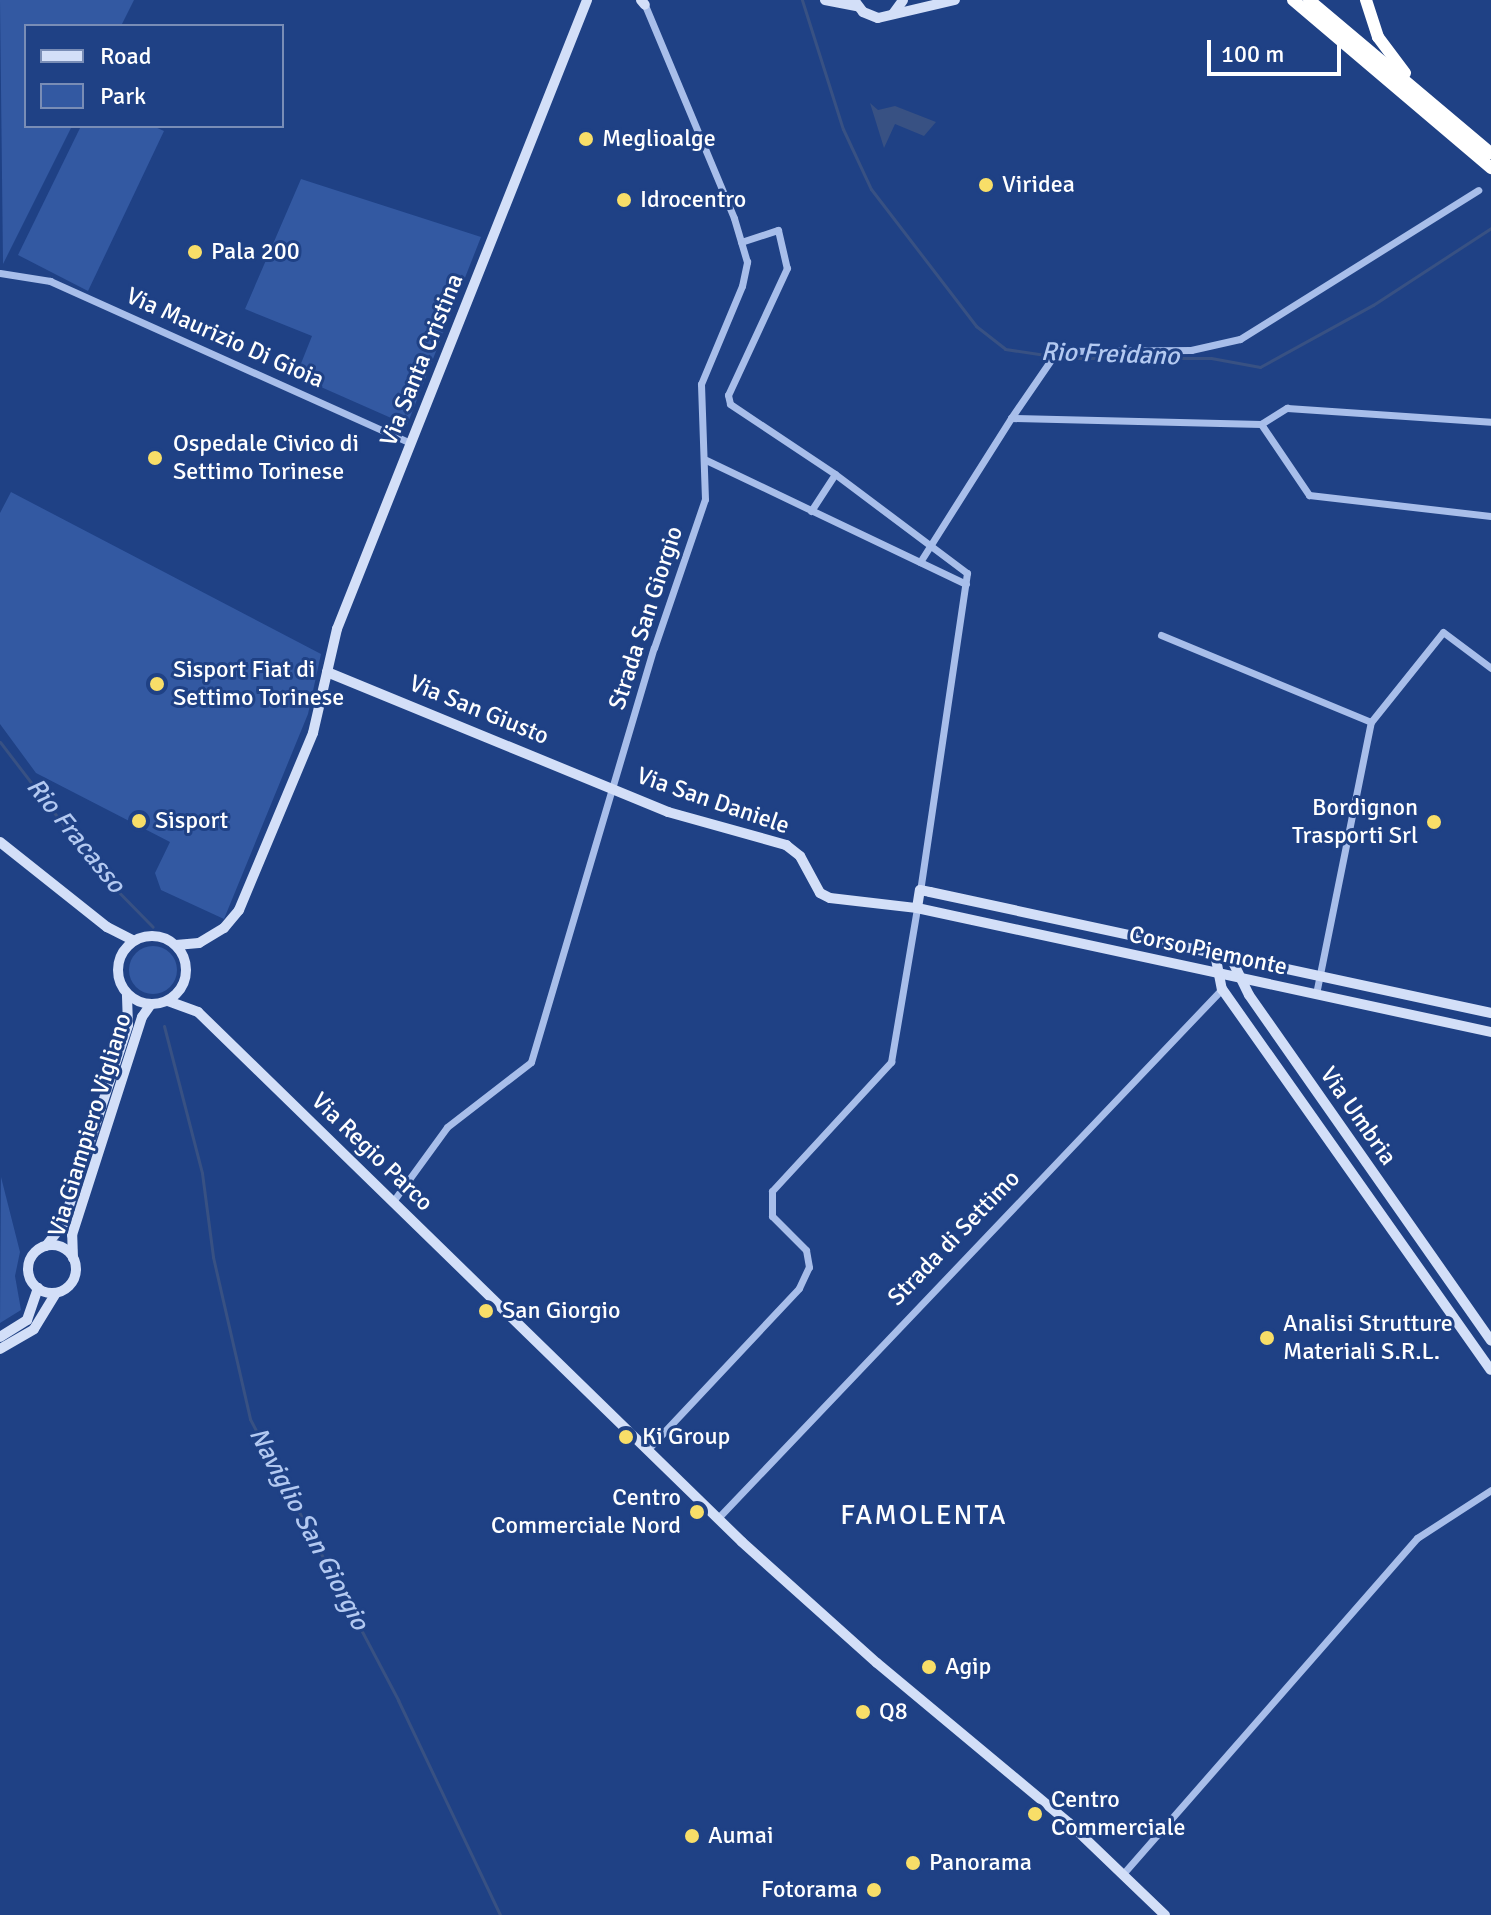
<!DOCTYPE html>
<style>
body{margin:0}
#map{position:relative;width:1491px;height:1915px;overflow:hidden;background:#1f4185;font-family:Signika,sans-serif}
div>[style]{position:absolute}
.green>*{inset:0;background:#3359a2}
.round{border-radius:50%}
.water>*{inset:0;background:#385183}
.stream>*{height:3px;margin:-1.5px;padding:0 1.5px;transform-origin:1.5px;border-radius:1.5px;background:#385183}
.street>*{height:7px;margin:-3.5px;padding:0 3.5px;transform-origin:3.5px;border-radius:3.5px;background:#a8beea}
.secondary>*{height:10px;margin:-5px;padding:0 5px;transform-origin:5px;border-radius:5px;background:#d3dff8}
.secondary>.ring{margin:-5px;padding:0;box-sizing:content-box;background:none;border:10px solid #d3dff8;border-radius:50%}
.highway>*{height:12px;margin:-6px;padding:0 6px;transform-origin:6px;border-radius:6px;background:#fff}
.dots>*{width:22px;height:22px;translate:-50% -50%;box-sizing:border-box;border:4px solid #1f4185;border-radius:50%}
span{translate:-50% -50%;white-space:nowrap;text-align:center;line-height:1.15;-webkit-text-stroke:6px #1f4185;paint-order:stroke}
.poi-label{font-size:24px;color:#fff}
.left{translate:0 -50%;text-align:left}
.right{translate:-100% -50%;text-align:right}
.street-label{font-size:24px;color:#fff}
.water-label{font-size:26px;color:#b3c9f1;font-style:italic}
.quarter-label{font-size:28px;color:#fff;letter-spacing:2px}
.legend{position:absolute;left:24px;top:24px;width:260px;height:104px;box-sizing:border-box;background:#1f4185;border:2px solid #798db6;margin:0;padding:10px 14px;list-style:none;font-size:24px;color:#fff}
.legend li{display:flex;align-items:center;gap:16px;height:40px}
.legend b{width:40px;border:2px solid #798db6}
.scale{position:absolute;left:1207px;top:40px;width:134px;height:36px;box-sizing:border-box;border:4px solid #fff;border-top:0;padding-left:10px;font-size:24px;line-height:28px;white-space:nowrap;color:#fff;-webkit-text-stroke:6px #1f4185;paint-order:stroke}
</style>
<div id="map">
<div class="green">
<i style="clip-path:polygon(0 0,134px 0,121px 26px,26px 26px,26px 126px,72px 126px,3px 264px)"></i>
<i style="clip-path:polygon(81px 126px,153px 126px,164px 131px,88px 291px,18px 255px)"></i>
<i style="clip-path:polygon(301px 179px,481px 237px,407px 425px,296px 376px,312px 336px,245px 309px)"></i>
<i style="clip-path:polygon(11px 492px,321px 654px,308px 714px,224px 919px,161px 890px,155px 873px,170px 842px,36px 773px,0 724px,0 513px)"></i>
<i class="round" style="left:129px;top:946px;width:48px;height:48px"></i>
<i style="clip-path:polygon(1px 1177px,20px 1252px,15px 1276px,21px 1310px,0 1323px)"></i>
</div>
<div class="water">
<i style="clip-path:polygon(870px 103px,878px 110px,895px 106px,936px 122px,924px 136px,895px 124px,884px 148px)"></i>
</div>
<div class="stream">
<i style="left:802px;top:0;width:135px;rotate:72.4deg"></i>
<i style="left:843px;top:129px;width:66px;rotate:65deg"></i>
<i style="left:871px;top:189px;width:173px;rotate:52.5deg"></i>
<i style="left:976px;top:326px;width:37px;rotate:38deg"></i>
<i style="left:1005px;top:349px;width:61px;rotate:8.5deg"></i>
<i style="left:1065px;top:358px;width:146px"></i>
<i style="left:1211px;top:358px;width:50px;rotate:10.4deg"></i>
<i style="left:1260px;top:367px;width:129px;rotate:-28.8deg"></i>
<i style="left:1373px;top:305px;width:141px;rotate:-33.1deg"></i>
<i style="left:0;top:742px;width:169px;rotate:52.5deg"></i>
<i style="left:103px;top:876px;width:71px;rotate:45.6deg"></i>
<i style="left:164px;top:1026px;width:152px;rotate:75.5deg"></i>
<i style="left:202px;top:1173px;width:85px;rotate:82.5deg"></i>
<i style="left:213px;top:1257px;width:166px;rotate:77.1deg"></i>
<i style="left:250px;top:1419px;width:318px;rotate:62.2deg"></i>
<i style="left:398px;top:1700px;width:238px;rotate:64.6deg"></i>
</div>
<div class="street">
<i style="left:741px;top:242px;width:39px;rotate:-18deg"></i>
<i style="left:778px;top:230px;width:39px;rotate:77deg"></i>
<i style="left:787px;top:268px;width:140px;rotate:114.9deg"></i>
<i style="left:728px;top:395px;width:9px;rotate:77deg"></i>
<i style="left:730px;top:404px;width:126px;rotate:33.7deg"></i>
<i style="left:0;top:273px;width:51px;rotate:9.1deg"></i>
<i style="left:50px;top:281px;width:395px;rotate:24.2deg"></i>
<i style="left:1011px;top:418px;width:81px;rotate:-55.5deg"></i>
<i style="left:1057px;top:351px;width:134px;rotate:-0.4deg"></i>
<i style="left:1191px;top:350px;width:50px;rotate:-12.7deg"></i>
<i style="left:1240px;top:339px;width:281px;rotate:-32deg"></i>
<i style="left:1261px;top:424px;width:86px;rotate:55.9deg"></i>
<i style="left:1309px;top:495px;width:183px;rotate:6.6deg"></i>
<i style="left:706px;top:460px;width:288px;rotate:25.5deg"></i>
<i style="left:811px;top:511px;width:44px;rotate:-57deg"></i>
<i style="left:835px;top:474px;width:165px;rotate:36.9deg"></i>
<i style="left:967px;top:573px;width:320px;rotate:98.4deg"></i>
<i style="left:920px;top:562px;width:170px;rotate:-57.7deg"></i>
<i style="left:1011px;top:418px;width:250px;rotate:1.4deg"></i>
<i style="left:1261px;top:424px;width:31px;rotate:-32deg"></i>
<i style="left:1287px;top:408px;width:204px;rotate:3.9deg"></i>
<i style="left:1161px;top:635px;width:227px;rotate:22.5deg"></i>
<i style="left:1316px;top:994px;width:278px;rotate:-78.6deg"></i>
<i style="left:1371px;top:722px;width:115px;rotate:-51.3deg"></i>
<i style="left:1443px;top:632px;width:60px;rotate:36.9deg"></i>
<i style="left:394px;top:1200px;width:90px;rotate:-54deg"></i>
<i style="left:447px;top:1127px;width:106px;rotate:-37.7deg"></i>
<i style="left:531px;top:1062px;width:432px;rotate:-73.5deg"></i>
<i style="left:654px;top:648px;width:157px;rotate:-71.1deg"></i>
<i style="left:705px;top:499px;width:115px;rotate:-92deg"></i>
<i style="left:701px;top:384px;width:106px;rotate:-67.3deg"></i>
<i style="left:742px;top:286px;width:25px;rotate:-78deg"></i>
<i style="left:747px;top:262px;width:46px;rotate:-106.5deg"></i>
<i style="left:734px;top:218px;width:231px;rotate:-112.7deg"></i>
<i style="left:649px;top:1448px;width:219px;rotate:-46.8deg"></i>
<i style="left:799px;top:1288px;width:23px;rotate:-65deg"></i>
<i style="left:809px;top:1267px;width:17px;rotate:-100deg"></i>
<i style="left:806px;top:1250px;width:48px;rotate:-135deg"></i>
<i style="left:772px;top:1216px;width:25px;rotate:-90deg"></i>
<i style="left:772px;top:1191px;width:176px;rotate:-47.3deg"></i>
<i style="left:891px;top:1062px;width:156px;rotate:-80.4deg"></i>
<i style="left:718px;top:1518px;width:731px;rotate:-46.39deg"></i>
<i style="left:1122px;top:1875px;width:448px;rotate:-48.8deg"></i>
<i style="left:1417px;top:1538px;width:88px;rotate:-33deg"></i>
</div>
<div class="secondary">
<i style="left:641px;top:0;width:6px;rotate:51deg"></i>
<i style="left:825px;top:0;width:33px;rotate:11deg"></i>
<i style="left:854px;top:0;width:15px;rotate:53deg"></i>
<i style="left:863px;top:12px;width:16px;rotate:22deg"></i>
<i style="left:878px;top:18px;width:79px;rotate:-13.2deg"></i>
<i style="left:893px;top:14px;width:17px;rotate:-54deg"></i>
<i style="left:327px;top:672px;width:369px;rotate:22.3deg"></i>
<i style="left:668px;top:812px;width:123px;rotate:15.6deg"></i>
<i style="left:786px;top:845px;width:18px;rotate:38deg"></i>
<i style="left:800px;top:856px;width:42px;rotate:61.6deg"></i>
<i style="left:820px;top:893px;width:11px;rotate:27deg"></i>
<i style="left:830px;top:898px;width:88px;rotate:6.6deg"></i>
<i style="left:917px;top:908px;width:587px;rotate:12.19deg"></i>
<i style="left:0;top:842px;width:137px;rotate:38.5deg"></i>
<i style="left:107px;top:927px;width:30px;rotate:27deg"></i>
<i style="left:917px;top:908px;width:18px;rotate:-81deg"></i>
<i style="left:920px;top:890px;width:10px;rotate:11deg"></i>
<i style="left:930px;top:892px;width:574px;rotate:12.17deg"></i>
<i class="ring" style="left:118px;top:936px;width:58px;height:58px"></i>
<i style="left:176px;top:945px;width:23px;rotate:-5deg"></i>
<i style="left:199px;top:943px;width:29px;rotate:-31deg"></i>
<i style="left:224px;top:928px;width:23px;rotate:-50deg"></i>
<i style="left:239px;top:910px;width:192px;rotate:-67.3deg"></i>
<i style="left:313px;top:733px;width:107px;rotate:-77deg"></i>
<i style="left:337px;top:629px;width:677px;rotate:-68.32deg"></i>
<i style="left:1215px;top:954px;width:36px;rotate:79deg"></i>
<i style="left:1222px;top:989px;width:466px;rotate:54.8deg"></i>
<i style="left:1231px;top:958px;width:41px;rotate:64.1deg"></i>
<i style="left:1249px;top:995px;width:422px;rotate:55deg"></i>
<i style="left:168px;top:1001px;width:32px;rotate:20deg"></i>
<i style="left:198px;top:1012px;width:759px;rotate:44.25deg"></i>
<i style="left:742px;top:1542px;width:181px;rotate:41.9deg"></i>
<i style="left:877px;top:1663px;width:250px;rotate:39.8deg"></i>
<i style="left:1069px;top:1823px;width:133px;rotate:43.8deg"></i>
<i class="ring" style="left:28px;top:1245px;width:38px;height:38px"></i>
<i style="left:46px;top:1246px;width:28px;rotate:-52deg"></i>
<i style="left:63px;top:1224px;width:209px;rotate:-71.9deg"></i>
<i style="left:128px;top:1025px;width:30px;rotate:-92deg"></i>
<i style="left:73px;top:1258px;width:23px;rotate:-92deg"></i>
<i style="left:72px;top:1235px;width:229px;rotate:-72.2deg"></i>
<i style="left:142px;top:1017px;width:16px;rotate:-55deg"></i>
<i style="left:0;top:1337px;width:32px;rotate:-32deg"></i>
<i style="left:27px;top:1320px;width:34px;rotate:-71deg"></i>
<i style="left:0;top:1349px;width:39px;rotate:-30deg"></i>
<i style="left:34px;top:1329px;width:42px;rotate:-58.6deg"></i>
</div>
<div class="highway">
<i style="left:1293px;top:0;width:260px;rotate:40.3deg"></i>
<i style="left:1309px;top:0;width:238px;rotate:40.1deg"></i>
<i style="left:1366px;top:0;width:39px;rotate:72deg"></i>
<i style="left:1378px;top:37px;width:45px;rotate:53.1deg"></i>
</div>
<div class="dots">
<i style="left:586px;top:139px;background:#f8de68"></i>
<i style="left:986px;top:185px;background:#f8de68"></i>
<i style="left:624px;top:200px;background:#f8de68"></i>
<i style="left:195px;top:252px;background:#f8de68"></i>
<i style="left:155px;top:458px;background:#f8de68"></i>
<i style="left:157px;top:684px;background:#f8de68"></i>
<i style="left:139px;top:821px;background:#f8de68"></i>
<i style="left:1434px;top:822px;background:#f8de68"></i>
<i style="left:486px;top:1311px;background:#f8de68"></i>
<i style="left:1267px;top:1338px;background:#f8de68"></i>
<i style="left:626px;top:1437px;background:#f8de68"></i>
<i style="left:697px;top:1512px;background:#f8de68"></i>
<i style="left:929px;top:1667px;background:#f8de68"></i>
<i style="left:863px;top:1712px;background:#f8de68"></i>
<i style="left:1035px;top:1814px;background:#f8de68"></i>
<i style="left:692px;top:1836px;background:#f8de68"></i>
<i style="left:913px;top:1863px;background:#f8de68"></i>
<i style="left:874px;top:1890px;background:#f8de68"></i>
</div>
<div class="poi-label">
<span class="left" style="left:602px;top:139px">Meglioalge</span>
<span class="left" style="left:1002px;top:185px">Viridea</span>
<span class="left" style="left:640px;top:200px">Idrocentro</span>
<span class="left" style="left:211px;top:252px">Pala 200</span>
<span class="left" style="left:173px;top:458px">Ospedale Civico di<br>Settimo Torinese</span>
<span class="left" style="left:173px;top:684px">Sisport Fiat di<br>Settimo Torinese</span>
<span class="right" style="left:1418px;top:822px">Bordignon<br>Trasporti Srl</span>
<span class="left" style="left:155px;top:821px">Sisport</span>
<span class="left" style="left:502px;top:1311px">San Giorgio</span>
<span class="left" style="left:1283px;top:1338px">Analisi Strutture<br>Materiali S.R.L.</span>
<span class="left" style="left:642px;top:1437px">Ki Group</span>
<span class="right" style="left:681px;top:1512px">Centro<br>Commerciale Nord</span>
<span class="left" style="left:945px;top:1667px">Agip</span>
<span class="left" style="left:879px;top:1712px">Q8</span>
<span class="left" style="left:1051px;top:1814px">Centro<br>Commerciale</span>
<span class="left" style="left:708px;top:1836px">Aumai</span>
<span class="left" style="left:929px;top:1863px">Panorama</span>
<span class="right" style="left:858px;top:1890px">Fotorama</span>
</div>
<div class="street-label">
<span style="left:225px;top:338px;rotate:24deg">Via Maurizio Di Gioia</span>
<span style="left:422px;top:360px;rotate:-68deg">Via Santa Cristina</span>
<span style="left:646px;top:618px;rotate:-72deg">Strada San Giorgio</span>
<span style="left:479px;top:710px;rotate:22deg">Via San Giusto</span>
<span style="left:713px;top:801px;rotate:19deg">Via San Daniele</span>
<span style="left:1208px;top:951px;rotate:12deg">Corso Piemonte</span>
<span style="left:1358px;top:1116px;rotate:55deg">Via Umbria</span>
<span style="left:90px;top:1125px;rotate:-73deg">Via Giampiero Vigliano</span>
<span style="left:372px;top:1152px;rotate:44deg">Via Regio Parco</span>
<span style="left:954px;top:1238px;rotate:-46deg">Strada di Settimo</span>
</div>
<div class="water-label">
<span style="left:1110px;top:355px;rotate:2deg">Rio Freidano</span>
<span style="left:75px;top:836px;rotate:51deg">Rio Fracasso</span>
<span style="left:308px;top:1529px;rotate:62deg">Naviglio San Giorgio</span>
</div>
<div class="quarter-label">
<span style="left:924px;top:1515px">FAMOLENTA</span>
</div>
<ul class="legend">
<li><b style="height:10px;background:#d3dff8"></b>Road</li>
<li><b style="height:22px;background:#3359a2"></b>Park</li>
</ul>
<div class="scale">100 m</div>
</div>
